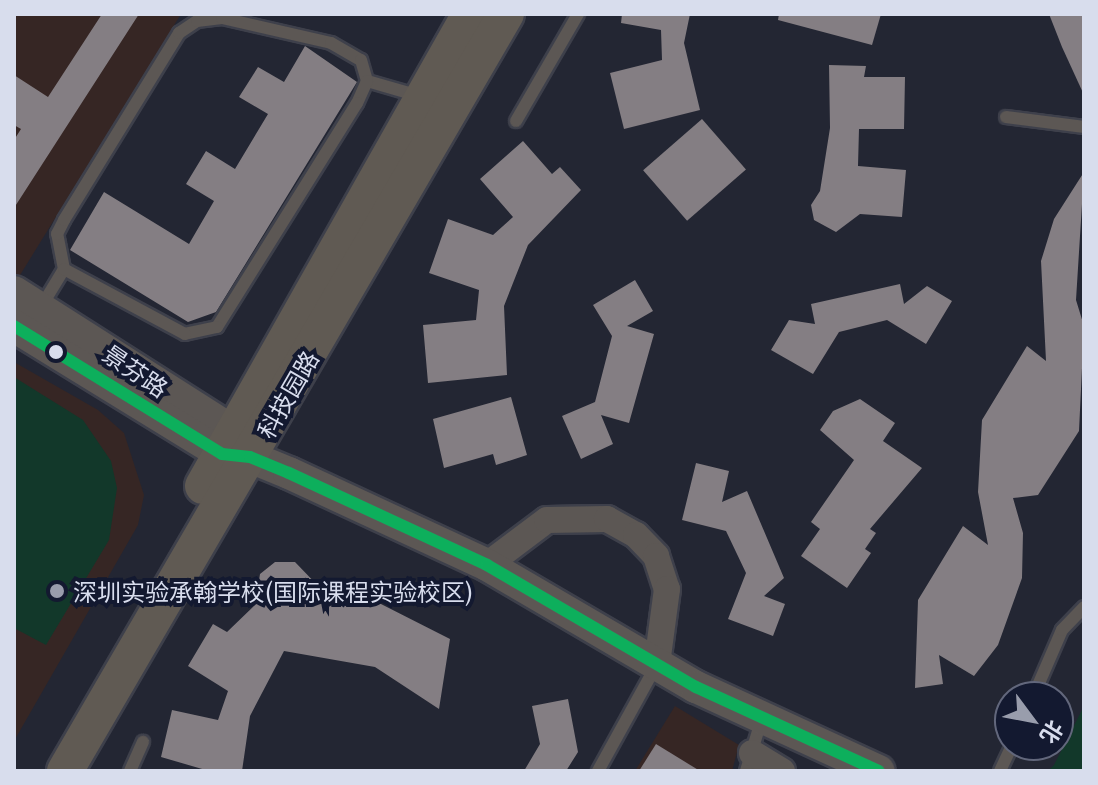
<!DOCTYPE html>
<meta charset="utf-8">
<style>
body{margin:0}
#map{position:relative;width:1098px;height:785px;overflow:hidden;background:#232633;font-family:Literata,"Noto Sans SC",serif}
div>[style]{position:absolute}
.education>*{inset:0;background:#362624}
.green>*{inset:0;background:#12382a}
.building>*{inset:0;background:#847e83;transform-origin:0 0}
.roads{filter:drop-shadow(2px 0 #3e404b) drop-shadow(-2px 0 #3e404b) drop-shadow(0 2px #3e404b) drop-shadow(0 -2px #3e404b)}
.service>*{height:12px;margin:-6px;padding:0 6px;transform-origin:6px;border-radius:6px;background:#5c5754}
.minor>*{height:26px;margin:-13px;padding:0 13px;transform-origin:13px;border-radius:13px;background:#5c5754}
.tertiary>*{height:32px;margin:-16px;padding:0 16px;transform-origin:16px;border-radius:16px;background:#5c5754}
.secondary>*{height:36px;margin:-18px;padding:0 18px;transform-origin:18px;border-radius:18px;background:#605a53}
.bus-1>*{height:12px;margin:-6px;padding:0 6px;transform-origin:6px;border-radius:6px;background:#0daf5c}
.dots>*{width:22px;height:22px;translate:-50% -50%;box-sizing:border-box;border:4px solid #131930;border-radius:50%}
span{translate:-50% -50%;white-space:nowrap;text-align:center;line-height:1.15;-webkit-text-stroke:8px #131930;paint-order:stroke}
.street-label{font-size:24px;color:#d8dded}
.poi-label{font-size:24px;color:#d8dded}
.left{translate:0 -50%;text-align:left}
.frame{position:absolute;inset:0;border:16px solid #d8dded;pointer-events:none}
.north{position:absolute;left:994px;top:681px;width:80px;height:80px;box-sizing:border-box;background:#131930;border:2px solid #62677c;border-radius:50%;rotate:122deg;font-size:22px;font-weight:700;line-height:32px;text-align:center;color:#d8dded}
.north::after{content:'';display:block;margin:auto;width:28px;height:36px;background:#999dac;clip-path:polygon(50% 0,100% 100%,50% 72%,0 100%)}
</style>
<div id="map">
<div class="education">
<i style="clip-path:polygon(14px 14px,181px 14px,17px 280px,14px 278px)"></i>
<i style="clip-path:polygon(14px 362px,98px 410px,124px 433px,144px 495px,138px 525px,14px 741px)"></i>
<i style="clip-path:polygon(675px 706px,739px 745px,732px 771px,635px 771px)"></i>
</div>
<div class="green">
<i style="clip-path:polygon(14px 377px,83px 420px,111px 461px,117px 488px,109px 540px,46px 645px,14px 628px)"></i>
<i style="clip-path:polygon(1084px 706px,1084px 771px,1048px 771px,1054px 765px)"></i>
</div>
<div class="building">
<i style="clip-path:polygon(102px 14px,139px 14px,14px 208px,14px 140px,21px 129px,14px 125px,14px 75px,48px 97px)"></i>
<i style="clip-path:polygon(622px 14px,690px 14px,684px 43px,700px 110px,624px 129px,610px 73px,662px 60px,661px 30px,621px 23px)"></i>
<i style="clip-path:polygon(779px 14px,881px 14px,872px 45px,778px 20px)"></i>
<i style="clip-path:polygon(1049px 14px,1084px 14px,1084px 95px,1062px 47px)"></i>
<i style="clip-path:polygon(305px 46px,357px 82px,216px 312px,188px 322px,70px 250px,104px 192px,189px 244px,214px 201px,186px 184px,206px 151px,235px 169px,268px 114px,239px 97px,258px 67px,284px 82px)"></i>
<i style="clip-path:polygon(829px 65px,866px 66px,864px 77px,905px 77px,904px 129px,859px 129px,858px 166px,906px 170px,902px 217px,860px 214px,836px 232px,814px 220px,811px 205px,820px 191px,830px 128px)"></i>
<i style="left:702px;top:119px;width:67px;height:78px;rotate:49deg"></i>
<i style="clip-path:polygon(523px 141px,552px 174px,560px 167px,581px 190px,528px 245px,504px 306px,507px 375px,428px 383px,423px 325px,476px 320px,479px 290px,429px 273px,448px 219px,493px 235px,513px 217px,480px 179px)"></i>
<i style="clip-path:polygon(1084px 172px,1076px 300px,1084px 326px,1079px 431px,1038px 495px,1013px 498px,1023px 533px,1022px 578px,998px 645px,974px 676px,939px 655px,943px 684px,915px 688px,918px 600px,963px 526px,988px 545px,978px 492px,982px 420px,1027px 346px,1046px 361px,1041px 261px,1054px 219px)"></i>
<i style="clip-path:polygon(635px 280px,653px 311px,627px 326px,654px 334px,629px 423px,601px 415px,613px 444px,581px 459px,562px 416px,595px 402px,612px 336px,593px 305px)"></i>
<i style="clip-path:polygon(900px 284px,904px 304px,927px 286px,952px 301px,926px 344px,887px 320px,839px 332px,813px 374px,771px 350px,789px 320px,815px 324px,811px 304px)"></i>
<i style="clip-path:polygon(511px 397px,527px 455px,496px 465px,493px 454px,444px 468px,433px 419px)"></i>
<i style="clip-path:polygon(860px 399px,895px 423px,883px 441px,922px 468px,870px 529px,876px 533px,865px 549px,871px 553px,847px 588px,801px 556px,820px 529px,811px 522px,854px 460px,820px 430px,833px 411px)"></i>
<i style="clip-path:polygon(696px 463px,729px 471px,722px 502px,747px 491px,784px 578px,764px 596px,785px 604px,773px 636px,728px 619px,746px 573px,726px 531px,682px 520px)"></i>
<i style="clip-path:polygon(275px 562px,295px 562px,322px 590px,379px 603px,450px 639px,439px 709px,375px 667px,284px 651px,250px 716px,242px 771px,209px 771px,161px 757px,172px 710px,218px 720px,228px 691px,188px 666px,213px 624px,227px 632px,255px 605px,260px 574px)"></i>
<i style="clip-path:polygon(568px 699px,578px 752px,566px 771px,524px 771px,540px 744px,532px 706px)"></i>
<i style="clip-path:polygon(656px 744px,700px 771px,639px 771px)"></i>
</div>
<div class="roads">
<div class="service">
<i style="left:367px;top:81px;width:54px;rotate:16.1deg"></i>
<i style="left:1006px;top:117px;width:79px;rotate:7.3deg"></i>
<i style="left:516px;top:121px;width:124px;rotate:-59.9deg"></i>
<i style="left:41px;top:307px;width:44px;rotate:-58.8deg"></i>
<i style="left:64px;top:269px;width:36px;rotate:-101deg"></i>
<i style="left:57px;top:234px;width:16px;rotate:-63deg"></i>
<i style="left:64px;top:220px;width:220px;rotate:-58.4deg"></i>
<i style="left:179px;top:33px;width:22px;rotate:-34deg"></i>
<i style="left:197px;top:21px;width:25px;rotate:-7deg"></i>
<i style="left:222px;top:18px;width:112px;rotate:12.9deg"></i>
<i style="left:331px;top:43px;width:34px;rotate:30deg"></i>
<i style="left:361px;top:60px;width:22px;rotate:74deg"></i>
<i style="left:367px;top:81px;width:24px;rotate:114deg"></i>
<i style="left:357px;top:103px;width:264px;rotate:122deg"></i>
<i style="left:217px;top:327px;width:33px;rotate:168deg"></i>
<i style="left:185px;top:334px;width:137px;rotate:-151.8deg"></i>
<i style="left:1033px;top:697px;width:73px;rotate:-66.6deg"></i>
<i style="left:1062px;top:630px;width:32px;rotate:-46deg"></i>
<i style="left:130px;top:771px;width:32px;rotate:-66deg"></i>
<i style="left:598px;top:771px;width:120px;rotate:-61.1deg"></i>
<i style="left:746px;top:771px;width:52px;rotate:-73.3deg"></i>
<i style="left:1000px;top:771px;width:29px;rotate:-65deg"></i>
</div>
<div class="minor">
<i style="left:487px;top:565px;width:75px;rotate:-36.9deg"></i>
<i style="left:547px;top:520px;width:60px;rotate:-1deg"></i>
<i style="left:607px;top:519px;width:33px;rotate:29deg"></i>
<i style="left:636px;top:535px;width:29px;rotate:46deg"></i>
<i style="left:656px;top:556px;width:35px;rotate:72deg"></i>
<i style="left:667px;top:589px;width:76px;rotate:97.6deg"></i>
<i style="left:752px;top:753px;width:35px;rotate:31deg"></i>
</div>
<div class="tertiary">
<i style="left:14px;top:292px;width:262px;rotate:32.5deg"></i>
<i style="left:235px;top:433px;width:25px;rotate:58deg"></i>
<i style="left:14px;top:326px;width:244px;rotate:31.6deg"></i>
<i style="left:222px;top:454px;width:28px;rotate:6deg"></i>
<i style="left:250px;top:457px;width:42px;rotate:22.3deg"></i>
<i style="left:289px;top:473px;width:218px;rotate:24.9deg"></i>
<i style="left:487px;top:565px;width:242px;rotate:30.3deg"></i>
<i style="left:696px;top:687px;width:201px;rotate:24.7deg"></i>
</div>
<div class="secondary">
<i style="left:203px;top:486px;width:542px;rotate:-60.5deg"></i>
<i style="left:65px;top:771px;width:876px;rotate:-59.78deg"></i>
</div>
</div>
<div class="bus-1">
<i style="left:14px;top:326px;width:244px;rotate:31.6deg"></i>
<i style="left:222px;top:454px;width:28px;rotate:6deg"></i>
<i style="left:250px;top:457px;width:42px;rotate:22.3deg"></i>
<i style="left:289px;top:473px;width:218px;rotate:24.9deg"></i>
<i style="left:487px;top:565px;width:242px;rotate:30.3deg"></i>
<i style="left:696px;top:687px;width:201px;rotate:24.7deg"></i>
</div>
<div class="dots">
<i style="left:56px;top:352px;background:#d8dded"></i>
<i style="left:57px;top:591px;background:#999dac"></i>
</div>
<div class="street-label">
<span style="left:136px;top:370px;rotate:34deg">景芬路</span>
<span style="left:287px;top:394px;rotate:-60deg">科技园路</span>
</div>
<div class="poi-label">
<span class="left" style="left:73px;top:591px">深圳实验承翰学校(国际课程实验校区)</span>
</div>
<div class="frame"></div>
<div class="north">北</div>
</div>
